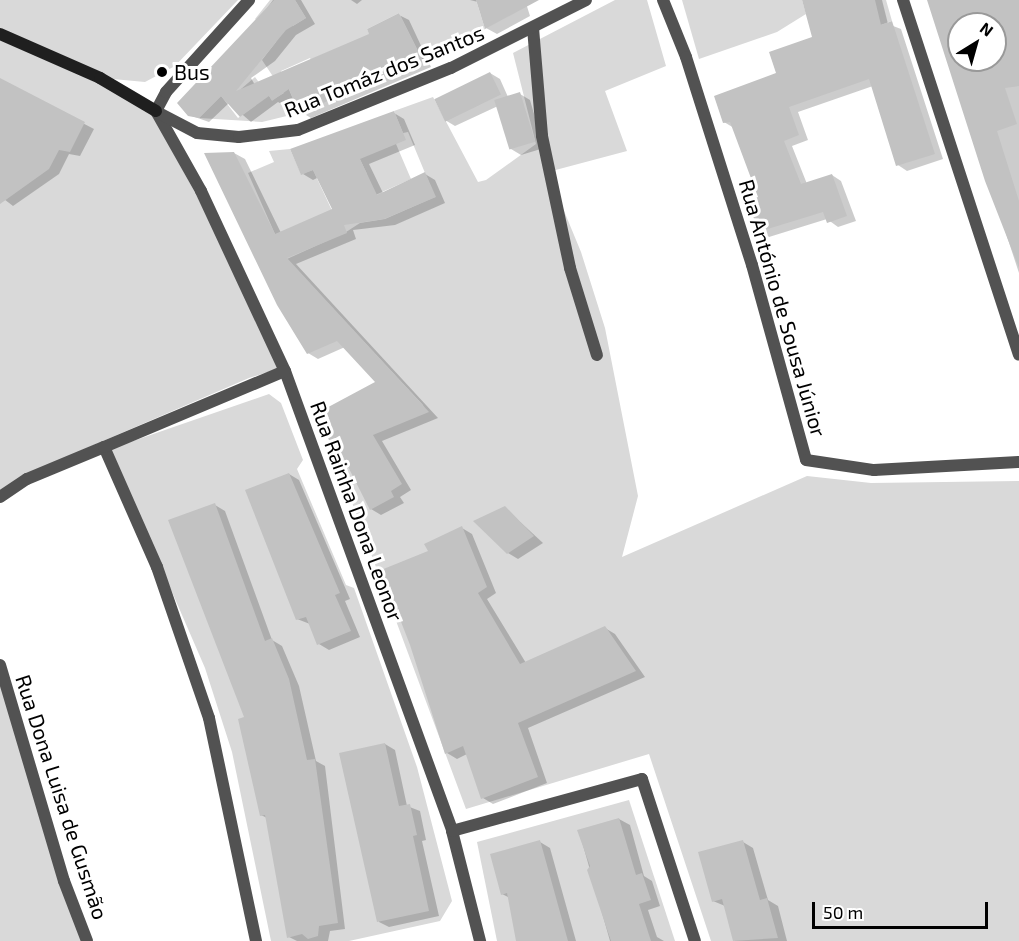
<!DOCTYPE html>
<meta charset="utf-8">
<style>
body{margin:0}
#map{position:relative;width:1019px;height:941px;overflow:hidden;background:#fff;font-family:"Exo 2",sans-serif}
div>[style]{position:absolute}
.green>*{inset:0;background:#d9d9d9}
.shadow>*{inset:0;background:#0003}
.building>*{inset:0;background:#c2c2c2;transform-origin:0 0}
.street>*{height:12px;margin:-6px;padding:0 6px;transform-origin:6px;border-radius:6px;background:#525252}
.secondary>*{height:12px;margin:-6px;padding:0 6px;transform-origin:6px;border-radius:6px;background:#1f1f1f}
.dots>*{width:16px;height:16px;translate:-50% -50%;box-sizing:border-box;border:3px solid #fff;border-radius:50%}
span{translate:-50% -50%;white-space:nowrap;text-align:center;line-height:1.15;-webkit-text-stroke:6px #fff;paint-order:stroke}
.street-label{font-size:21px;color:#000}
.poi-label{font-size:21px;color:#000}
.left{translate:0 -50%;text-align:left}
.north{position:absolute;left:947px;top:12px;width:60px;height:60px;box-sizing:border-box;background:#fff;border:2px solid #999;border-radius:50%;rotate:37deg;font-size:16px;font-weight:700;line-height:24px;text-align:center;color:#000}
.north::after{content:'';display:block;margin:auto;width:21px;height:27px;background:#000;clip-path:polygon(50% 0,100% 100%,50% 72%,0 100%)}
.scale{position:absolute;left:812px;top:902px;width:176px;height:27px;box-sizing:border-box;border:3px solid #000;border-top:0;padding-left:8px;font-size:18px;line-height:21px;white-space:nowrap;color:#000;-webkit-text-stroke:4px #fff;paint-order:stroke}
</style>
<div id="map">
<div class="green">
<i style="clip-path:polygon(0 0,238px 0,175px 66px,145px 82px,102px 78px,152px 114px,198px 198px,280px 368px,249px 378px,89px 447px,0 497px)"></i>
<i style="clip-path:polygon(270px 0,275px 0,293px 26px,306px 18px,295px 0,476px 0,485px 29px,423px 61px,399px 13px,367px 29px,389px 74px,329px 100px,310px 58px,281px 71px,299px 113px,262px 122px,199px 118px,221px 96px,238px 118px,256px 105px,241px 89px,255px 77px,272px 100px,284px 93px,262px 60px,276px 42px,255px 19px)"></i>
<i style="clip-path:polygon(615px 0,647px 0,666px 66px,605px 91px,627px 151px,548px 172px,581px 252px,605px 328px,638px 496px,622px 557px,807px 476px,871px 483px,1019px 481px,1019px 941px,711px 941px,649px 754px,466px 809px,331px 446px,398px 416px,425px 413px,423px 405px,287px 259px,331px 239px,275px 234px,248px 173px,274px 162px,269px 151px,290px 149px,301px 174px,313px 170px,343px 234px,360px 223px,385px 219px,435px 197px,408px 132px,403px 133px,394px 111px,433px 97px,478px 182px,486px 180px,536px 144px,513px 53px)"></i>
<i style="clip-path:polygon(682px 0,802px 0,806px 14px,777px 32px,699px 59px)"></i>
<i style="clip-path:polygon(842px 0,886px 0,892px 21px,863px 31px)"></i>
<i style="clip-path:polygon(346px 130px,396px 144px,411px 179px,362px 201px,367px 174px)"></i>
<i style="clip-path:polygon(269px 394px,281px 403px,303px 460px,297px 469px,346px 585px,354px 588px,417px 767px,452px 901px,440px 921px,349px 941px,271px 941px,232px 752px,205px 668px,110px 449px)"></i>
<i style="clip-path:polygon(0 665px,87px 941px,0 941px)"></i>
<i style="clip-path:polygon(629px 800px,675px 941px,497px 941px,477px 842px)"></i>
</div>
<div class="shadow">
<i style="clip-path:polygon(273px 0,301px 0,315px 24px,296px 35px,275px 61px,251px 78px,255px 85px,371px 35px,399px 15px,409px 20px,431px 67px,311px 118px,301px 112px,294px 98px,283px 105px,278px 102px,251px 122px,229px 103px,209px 122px,189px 115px)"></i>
<i style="clip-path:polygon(351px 0,362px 0,357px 4px)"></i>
<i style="clip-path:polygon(470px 0,525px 0,530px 16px,497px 34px,486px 28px,478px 2px)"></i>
<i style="clip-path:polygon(803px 0,882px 0,888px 24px,901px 29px,943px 159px,907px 171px,898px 165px,873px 86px,798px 112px,808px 140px,792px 146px,807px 184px,832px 175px,841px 181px,856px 221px,838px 227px,827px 219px,769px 237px,760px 231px,760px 198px,734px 128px,724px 122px,814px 38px)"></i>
<i style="clip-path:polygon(evenodd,929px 0,1001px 0,1019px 47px,1019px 273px,929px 0,959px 24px,995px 24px,995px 60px,959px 60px,959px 24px)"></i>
<i style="clip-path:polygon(490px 73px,500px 79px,508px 97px,520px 94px,530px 100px,544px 148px,521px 155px,511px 149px,498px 106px,455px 126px,445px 120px)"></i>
<i style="clip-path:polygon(0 80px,94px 129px,80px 156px,69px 154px,59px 174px,13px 206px,0 196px)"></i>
<i style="clip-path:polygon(394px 113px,404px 119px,415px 145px,369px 164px,383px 193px,425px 174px,435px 180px,445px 203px,395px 225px,353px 230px,356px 239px,296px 264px,438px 418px,382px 441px,411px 490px,400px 497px,404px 503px,381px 515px,371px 509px,341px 450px,332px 445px,377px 382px,345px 347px,318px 359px,308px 353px,234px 153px,245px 159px,281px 233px,334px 210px,319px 177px,313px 180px,303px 174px)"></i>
<i style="clip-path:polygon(289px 474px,299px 480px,350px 599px,345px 601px,360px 637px,329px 650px,319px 644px,310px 624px,297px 619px)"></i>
<i style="clip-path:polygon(215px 505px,225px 511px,272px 640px,282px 646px,299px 686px,316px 761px,325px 766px,345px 929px,330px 931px,328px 941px,297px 941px,289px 937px,267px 818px,261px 815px)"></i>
<i style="clip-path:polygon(505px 508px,543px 543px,518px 559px,508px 553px)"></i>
<i style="clip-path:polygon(462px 528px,472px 534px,496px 593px,487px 599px,526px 663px,605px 628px,615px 634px,645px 677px,528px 728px,547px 783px,493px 804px,483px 798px,467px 754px,457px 759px,447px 753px,430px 552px)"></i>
<i style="clip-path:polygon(385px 744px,395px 750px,407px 806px,420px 811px,426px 840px,422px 841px,439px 916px,389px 927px,379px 922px)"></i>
<i style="clip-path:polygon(619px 819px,630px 825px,644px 876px,652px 881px,660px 906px,648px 910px,657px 937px,664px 941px,610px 941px,579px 831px)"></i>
<i style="clip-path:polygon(540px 842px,550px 848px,576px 941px,517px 941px,510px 898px,502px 894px)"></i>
<i style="clip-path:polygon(743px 842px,753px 848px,768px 900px,778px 906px,787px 941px,735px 941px,725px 906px,713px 901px)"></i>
</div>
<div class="building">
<i style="clip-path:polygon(274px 0,295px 0,306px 18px,286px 30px,236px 91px,369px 34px,367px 29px,399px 13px,423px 61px,299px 113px,289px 89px,272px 101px,269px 96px,240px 117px,221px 96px,199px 118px,188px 116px,177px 103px)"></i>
<i style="clip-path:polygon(476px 0,539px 0,485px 29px)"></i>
<i style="clip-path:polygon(802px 0,875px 0,881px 25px,892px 21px,935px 154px,896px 166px,869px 79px,789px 107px,799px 135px,784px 141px,801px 184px,832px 174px,847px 216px,827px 223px,823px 212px,758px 232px,748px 200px,758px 197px,730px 122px,723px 123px,714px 96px,776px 73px,769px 52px,812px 37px)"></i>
<i style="clip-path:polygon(evenodd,927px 0,1019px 0,1019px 86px,1005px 88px,1017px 124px,997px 131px,1019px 201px,1019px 268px,985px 181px,927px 0,959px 24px,995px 24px,995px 60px,959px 60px,959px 24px)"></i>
<i style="left:490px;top:72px;width:25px;height:62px;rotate:64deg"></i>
<i style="clip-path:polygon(0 78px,85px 122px,70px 152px,59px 150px,49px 169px,0 204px)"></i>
<i style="left:520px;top:92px;width:52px;height:27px;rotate:73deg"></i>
<i style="clip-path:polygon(394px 111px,406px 140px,360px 159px,377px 195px,425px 172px,436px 197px,384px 219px,344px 225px,347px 233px,287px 258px,429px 412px,373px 435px,402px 484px,391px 491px,394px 497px,370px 510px,336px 443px,331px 446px,319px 412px,375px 382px,337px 341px,307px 354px,277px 305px,204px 153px,234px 152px,275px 234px,332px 209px,313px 170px,301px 175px,290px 149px)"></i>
<i style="clip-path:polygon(289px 473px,340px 593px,335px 595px,351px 631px,317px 645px,306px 617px,296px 620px,245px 490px)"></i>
<i style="clip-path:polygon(215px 503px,265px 641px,272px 638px,289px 679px,307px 760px,315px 759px,338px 923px,319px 926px,318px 936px,308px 939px,302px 934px,287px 938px,265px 815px,260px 816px,238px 719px,244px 717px,168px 520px)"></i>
<i style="clip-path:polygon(505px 506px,534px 536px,507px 554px,473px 521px)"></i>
<i style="clip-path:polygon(462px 526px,487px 587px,478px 593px,520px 664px,605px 626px,636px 671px,518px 723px,538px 777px,481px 799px,463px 746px,445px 754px,410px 645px,381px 570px,428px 551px,424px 544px)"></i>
<i style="clip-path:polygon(385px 743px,399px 806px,410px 804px,417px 835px,413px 836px,429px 911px,377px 922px,339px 753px)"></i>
<i style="clip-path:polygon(619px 818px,636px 875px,642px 873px,651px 900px,639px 904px,651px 941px,611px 941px,587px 870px,590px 866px,577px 830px)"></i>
<i style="clip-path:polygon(540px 840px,568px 941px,516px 941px,507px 893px,501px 895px,490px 854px)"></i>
<i style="clip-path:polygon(743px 840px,760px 900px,767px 898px,778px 938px,733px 941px,722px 899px,712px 902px,698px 852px)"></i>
</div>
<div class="street">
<i style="left:663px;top:0;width:61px;rotate:68deg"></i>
<i style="left:686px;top:57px;width:218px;rotate:72.4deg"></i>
<i style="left:752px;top:265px;width:202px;rotate:74.5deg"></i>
<i style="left:806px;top:460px;width:69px;rotate:8.4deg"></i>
<i style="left:874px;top:470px;width:145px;rotate:-3.2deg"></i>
<i style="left:903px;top:0;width:373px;rotate:71.9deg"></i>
<i style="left:533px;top:28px;width:108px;rotate:85.2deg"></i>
<i style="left:542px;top:136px;width:135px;rotate:78deg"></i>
<i style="left:570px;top:268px;width:91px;rotate:72.8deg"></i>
<i style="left:156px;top:111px;width:92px;rotate:60.6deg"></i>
<i style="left:201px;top:191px;width:199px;rotate:65deg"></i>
<i style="left:285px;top:371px;width:489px;rotate:70deg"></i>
<i style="left:452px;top:831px;width:114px;rotate:75.7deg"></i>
<i style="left:156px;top:111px;width:21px;rotate:-62deg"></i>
<i style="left:166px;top:92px;width:124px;rotate:-47.9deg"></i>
<i style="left:157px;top:112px;width:45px;rotate:27.7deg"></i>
<i style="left:197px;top:133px;width:42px;rotate:5.4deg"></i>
<i style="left:239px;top:137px;width:59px;rotate:-6.8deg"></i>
<i style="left:298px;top:130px;width:165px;rotate:-22.1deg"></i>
<i style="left:451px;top:68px;width:151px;rotate:-26.7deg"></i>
<i style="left:0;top:497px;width:32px;rotate:-34deg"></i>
<i style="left:27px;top:479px;width:83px;rotate:-22.6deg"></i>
<i style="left:0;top:665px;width:225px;rotate:73.5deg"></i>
<i style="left:64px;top:881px;width:64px;rotate:69deg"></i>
<i style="left:452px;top:831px;width:197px;rotate:-15.3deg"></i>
<i style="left:642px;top:779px;width:170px;rotate:71.9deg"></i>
<i style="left:256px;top:941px;width:228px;rotate:-101.9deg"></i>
<i style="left:209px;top:718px;width:160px;rotate:-109deg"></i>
<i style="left:157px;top:567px;width:131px;rotate:-113.8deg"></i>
<i style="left:104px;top:447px;width:196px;rotate:-22.8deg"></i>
</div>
<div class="secondary">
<i style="left:0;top:34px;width:109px;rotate:23.7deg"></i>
<i style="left:100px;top:78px;width:65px;rotate:30.5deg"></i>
</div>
<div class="dots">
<i style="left:162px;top:72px;background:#000"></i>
</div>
<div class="street-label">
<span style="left:384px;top:71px;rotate:-22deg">Rua Tomáz dos Santos</span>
<span style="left:783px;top:308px;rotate:74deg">Rua António de Sousa Júnior</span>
<span style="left:357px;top:511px;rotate:70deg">Rua Rainha Dona Leonor</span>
<span style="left:62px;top:797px;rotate:72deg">Rua Dona Luisa de Gusmão</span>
</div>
<div class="poi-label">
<span class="left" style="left:174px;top:72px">Bus</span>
</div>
<div class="north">N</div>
<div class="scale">50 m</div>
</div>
